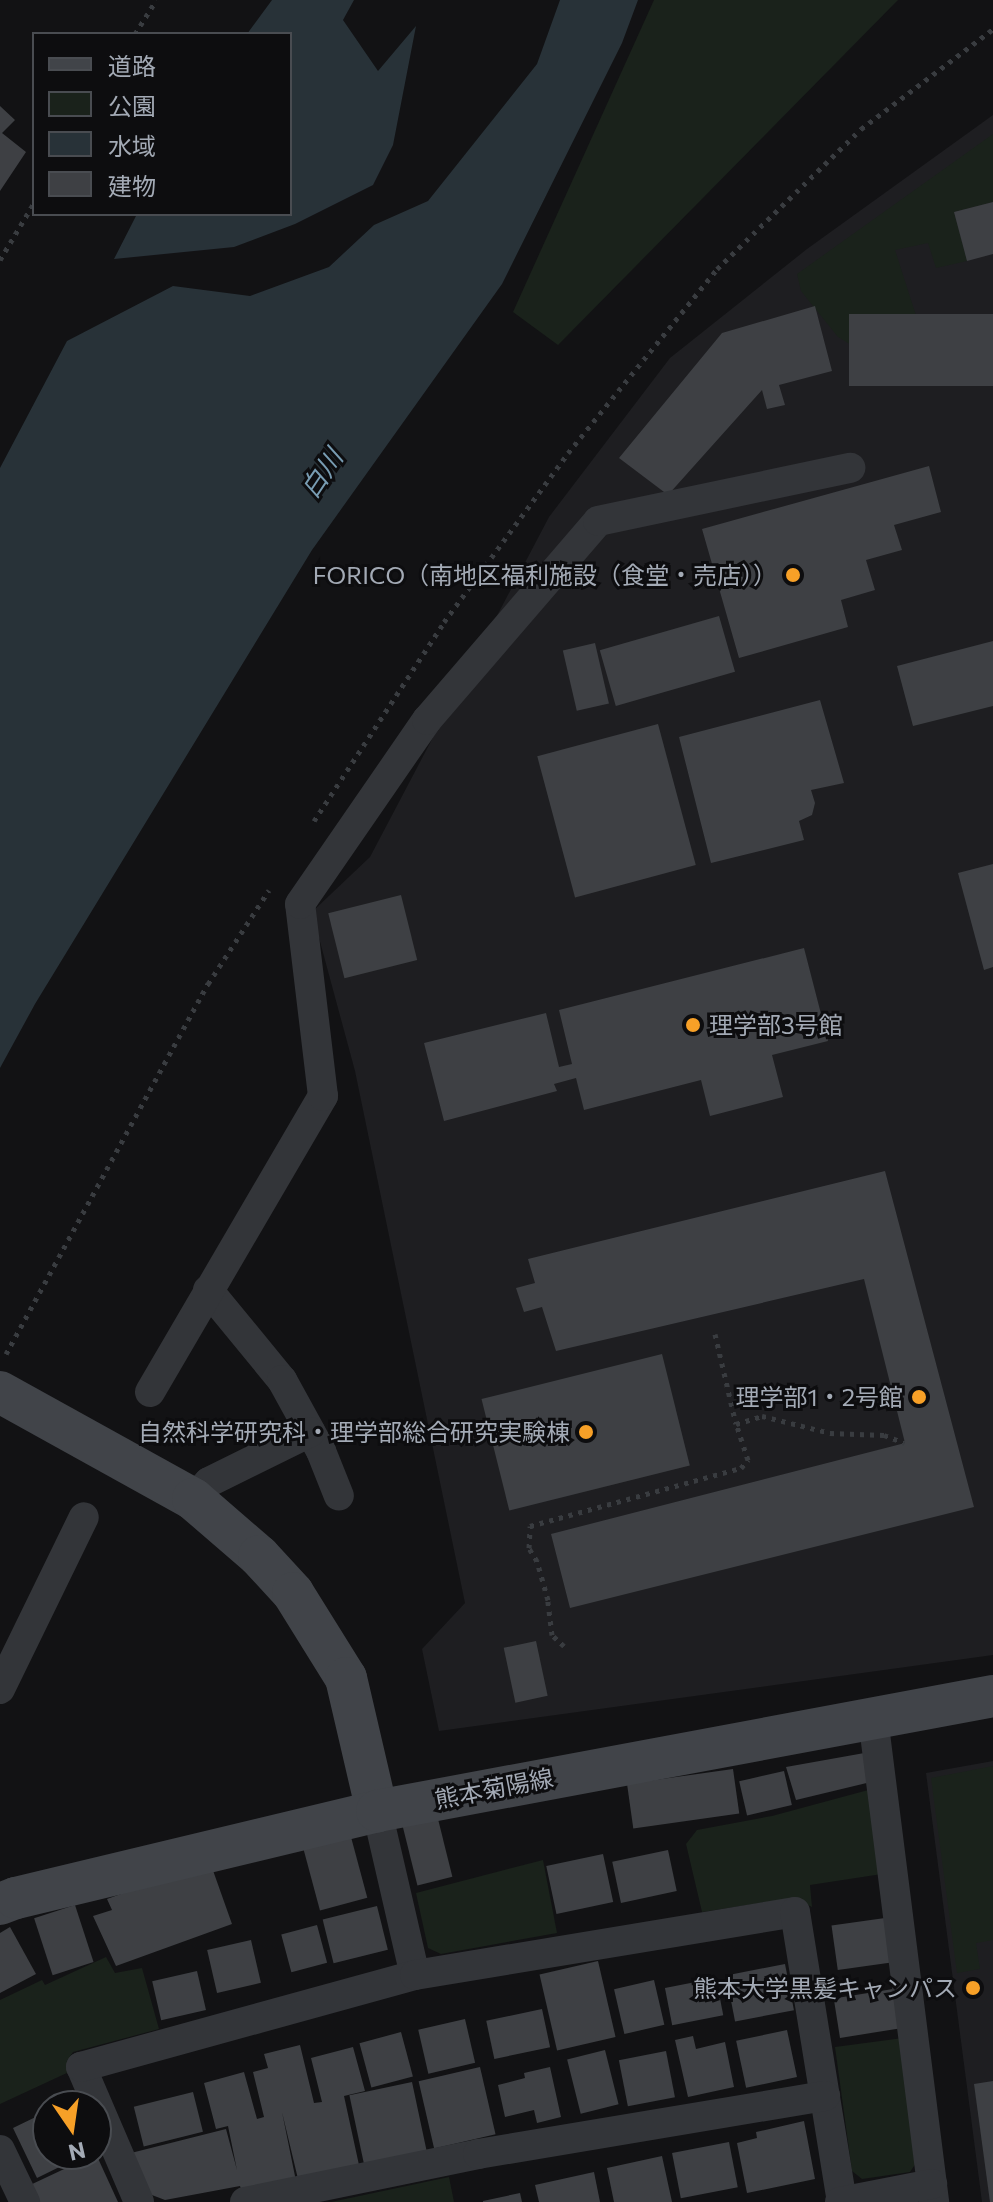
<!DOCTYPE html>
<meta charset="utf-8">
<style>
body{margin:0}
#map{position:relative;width:993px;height:2202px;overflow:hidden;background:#121214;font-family:Commissioner,"Noto Sans JP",sans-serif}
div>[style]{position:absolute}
.built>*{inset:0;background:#1e1e21}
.green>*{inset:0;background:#1a221b}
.water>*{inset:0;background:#283238}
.building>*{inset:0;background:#3e4044;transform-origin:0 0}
.path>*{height:5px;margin-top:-2.5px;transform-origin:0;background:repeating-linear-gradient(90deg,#393c40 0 4px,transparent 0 10px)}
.street>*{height:30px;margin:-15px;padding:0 15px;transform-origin:15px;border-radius:15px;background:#333539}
.secondary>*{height:42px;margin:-21px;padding:0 21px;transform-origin:21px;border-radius:21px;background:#414449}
.dots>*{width:22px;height:22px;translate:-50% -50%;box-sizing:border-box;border:4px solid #0d0d0f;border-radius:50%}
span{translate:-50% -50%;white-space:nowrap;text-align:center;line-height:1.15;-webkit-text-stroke:6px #0d0d0f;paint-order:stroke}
.poi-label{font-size:24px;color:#a3aab5}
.right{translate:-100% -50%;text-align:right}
.left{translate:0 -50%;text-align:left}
.street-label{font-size:24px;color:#a3aab5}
.water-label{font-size:26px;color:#789cb2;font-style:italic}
.legend{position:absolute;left:32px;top:32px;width:260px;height:184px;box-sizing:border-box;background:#0d0d0f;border:2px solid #494c51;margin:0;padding:10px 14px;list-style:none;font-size:24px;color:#a3aab5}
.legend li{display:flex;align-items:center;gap:16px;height:40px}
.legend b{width:40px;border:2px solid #494c51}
.north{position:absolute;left:32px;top:2090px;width:80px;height:80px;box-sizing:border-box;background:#0d0d0f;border:2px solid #494c51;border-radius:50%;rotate:167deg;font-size:22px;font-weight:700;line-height:32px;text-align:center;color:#a3aab5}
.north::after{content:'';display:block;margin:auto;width:28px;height:36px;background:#f7a027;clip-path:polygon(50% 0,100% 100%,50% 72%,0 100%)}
</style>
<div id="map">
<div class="built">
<i style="clip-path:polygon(993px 115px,993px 1655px,439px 1731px,422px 1649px,465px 1603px,355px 1071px,312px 912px,370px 857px,549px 517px,670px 358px,807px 249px)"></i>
<i style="clip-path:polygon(993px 1761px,993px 2202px,982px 2202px,926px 1773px)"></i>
</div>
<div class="green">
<i style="clip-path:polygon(654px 0,898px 0,558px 345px,513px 312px)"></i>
<i style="clip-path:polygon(993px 134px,993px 202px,954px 212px,967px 261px,936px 268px,928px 243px,895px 250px,921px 331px,853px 346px,838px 337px,801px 291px,797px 274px)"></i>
<i style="clip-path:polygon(993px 1766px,993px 1940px,976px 1943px,980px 1969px,957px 1973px,931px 1778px)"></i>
<i style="clip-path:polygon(872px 1789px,882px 1874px,810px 1885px,812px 1907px,794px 1898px,702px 1912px,686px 1844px,697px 1830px,772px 1816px)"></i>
<i style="clip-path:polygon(543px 1860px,557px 1933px,441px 1954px,428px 1948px,416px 1893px)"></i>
<i style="clip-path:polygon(106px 1957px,115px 1973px,142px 1968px,159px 2029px,73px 2052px,67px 2061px,69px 2072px,0 2104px,0 2000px,42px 1980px,45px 1985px)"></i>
<i style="clip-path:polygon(903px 2038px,918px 2160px,910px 2172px,862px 2179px,852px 2171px,835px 2047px)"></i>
<i style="clip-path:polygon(449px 2177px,454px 2202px,331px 2202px)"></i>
</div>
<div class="water">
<i style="clip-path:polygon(272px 0,354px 0,343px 20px,378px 71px,416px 26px,393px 145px,373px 185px,295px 224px,234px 247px,114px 259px,137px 214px,290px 214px,290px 34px,247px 34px)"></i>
<i style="clip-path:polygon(560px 0,638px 0,622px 43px,502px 284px,312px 550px,35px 1004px,0 1068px,0 468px,67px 341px,173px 286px,250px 296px,329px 267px,374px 225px,428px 201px,537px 64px)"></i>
</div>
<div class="building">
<i style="clip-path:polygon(0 106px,15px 120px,2px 133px,26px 152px,0 191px)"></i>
<i style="clip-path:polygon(993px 202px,993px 254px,967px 261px,954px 212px)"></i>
<i style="clip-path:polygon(815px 306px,832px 371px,779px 385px,785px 405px,767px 409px,762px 390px,668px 495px,619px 458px,722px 333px)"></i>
<i style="left:993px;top:314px;width:72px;height:144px;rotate:90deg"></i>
<i style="clip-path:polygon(929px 466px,941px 512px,894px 525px,902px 550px,866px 560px,875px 590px,841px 600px,848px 627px,739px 658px,702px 529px)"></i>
<i style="left:719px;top:616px;width:58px;height:124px;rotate:74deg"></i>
<i style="clip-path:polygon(993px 641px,993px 706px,913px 726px,897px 666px)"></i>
<i style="left:595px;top:643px;width:62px;height:33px;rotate:77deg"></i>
<i style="clip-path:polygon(820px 700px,844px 783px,811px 790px,815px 803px,812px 815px,799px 821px,804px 840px,711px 863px,679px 737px)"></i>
<i style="left:658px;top:724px;width:146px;height:125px;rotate:75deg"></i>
<i style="clip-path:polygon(993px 864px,993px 967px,984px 970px,958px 873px)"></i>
<i style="left:401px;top:895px;width:67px;height:75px;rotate:76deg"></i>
<i style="clip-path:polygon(804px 948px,828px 1041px,772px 1055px,783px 1097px,710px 1116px,701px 1080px,584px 1110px,576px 1078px,554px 1084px,557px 1091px,444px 1121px,424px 1043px,546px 1013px,559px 1067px,572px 1064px,559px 1010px)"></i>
<i style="clip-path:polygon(885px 1171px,974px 1507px,570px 1608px,551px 1534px,905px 1443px,864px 1279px,556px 1351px,542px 1307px,524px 1312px,516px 1288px,535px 1283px,528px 1259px)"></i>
<i style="left:662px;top:1354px;width:115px;height:186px;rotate:76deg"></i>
<i style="left:536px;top:1641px;width:56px;height:33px;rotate:78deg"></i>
<i style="clip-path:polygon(870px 1752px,875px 1781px,796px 1800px,786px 1767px)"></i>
<i style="left:733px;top:1769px;width:45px;height:107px;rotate:82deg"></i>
<i style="left:784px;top:1771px;width:35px;height:46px;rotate:77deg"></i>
<i style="left:434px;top:1803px;width:76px;height:36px;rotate:76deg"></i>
<i style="left:351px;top:1837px;width:63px;height:49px;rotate:75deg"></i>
<i style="left:668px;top:1850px;width:42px;height:57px;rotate:78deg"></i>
<i style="left:603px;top:1854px;width:49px;height:58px;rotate:78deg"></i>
<i style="clip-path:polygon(210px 1862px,232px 1924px,116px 1966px,93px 1916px,112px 1910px,107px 1899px)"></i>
<i style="left:75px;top:1905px;width:60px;height:43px;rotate:72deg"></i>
<i style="left:377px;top:1906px;width:45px;height:56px;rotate:76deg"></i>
<i style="left:885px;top:1918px;width:45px;height:54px;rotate:82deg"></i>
<i style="left:317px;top:1925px;width:39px;height:37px;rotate:75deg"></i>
<i style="clip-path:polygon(10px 1927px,36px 1974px,0 1993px,0 1933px)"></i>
<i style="left:251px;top:1940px;width:44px;height:45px;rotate:77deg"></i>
<i style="left:598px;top:1961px;width:78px;height:60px;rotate:77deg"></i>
<i style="left:785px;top:1964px;width:47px;height:60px;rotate:79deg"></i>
<i style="left:197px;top:1971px;width:40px;height:46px;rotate:77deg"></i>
<i style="left:716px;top:1978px;width:38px;height:52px;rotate:79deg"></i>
<i style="left:654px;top:1980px;width:46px;height:41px;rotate:77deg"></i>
<i style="left:893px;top:1989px;width:40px;height:60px;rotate:81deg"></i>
<i style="left:542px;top:2009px;width:39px;height:57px;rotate:78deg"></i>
<i style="left:465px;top:2019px;width:45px;height:48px;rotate:77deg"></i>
<i style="left:787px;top:2030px;width:48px;height:52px;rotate:78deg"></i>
<i style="left:401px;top:2032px;width:46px;height:43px;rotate:75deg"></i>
<i style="clip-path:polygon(693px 2036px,696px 2049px,725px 2042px,734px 2087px,688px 2097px,675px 2040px)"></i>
<i style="clip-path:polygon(300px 2045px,314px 2103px,322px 2102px,311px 2058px,353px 2047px,365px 2091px,344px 2096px,359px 2165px,298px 2179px,282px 2112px,296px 2181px,241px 2189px,240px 2186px,165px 2200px,144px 2192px,131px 2153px,226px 2129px,237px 2170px,228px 2126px,216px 2129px,204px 2083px,244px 2072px,257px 2119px,264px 2117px,253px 2072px,268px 2068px,264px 2054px)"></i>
<i style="left:605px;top:2050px;width:56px;height:39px;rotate:76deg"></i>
<i style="left:666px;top:2051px;width:47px;height:48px;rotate:79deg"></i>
<i style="left:480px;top:2067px;width:69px;height:63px;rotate:77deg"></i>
<i style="clip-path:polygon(550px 2067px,561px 2117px,537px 2123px,534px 2110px,505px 2117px,498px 2085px,525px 2078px,524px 2073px)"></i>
<i style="clip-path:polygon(993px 2081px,993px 2202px,990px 2202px,974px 2084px)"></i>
<i style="left:412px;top:2082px;width:71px;height:64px;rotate:78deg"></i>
<i style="left:193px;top:2092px;width:41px;height:61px;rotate:76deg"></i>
<i style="clip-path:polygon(48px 2111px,48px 2154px,86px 2154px,37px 2178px,13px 2128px)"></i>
<i style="clip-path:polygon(804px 2121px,815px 2179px,747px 2193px,737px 2143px,757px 2138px,756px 2132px)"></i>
<i style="left:729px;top:2142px;width:46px;height:58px;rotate:79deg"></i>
<i style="clip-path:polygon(96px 2154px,118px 2202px,36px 2202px,28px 2186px)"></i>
<i style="clip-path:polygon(662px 2156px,672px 2202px,614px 2202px,607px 2168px)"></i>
<i style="clip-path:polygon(594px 2172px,600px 2202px,539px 2202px,535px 2185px)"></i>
<i style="clip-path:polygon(520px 2193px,522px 2202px,483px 2202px,483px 2201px)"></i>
</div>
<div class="path">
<i style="left:135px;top:34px;width:40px;rotate:-58deg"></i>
<i style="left:0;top:260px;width:66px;rotate:-59.2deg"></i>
<i style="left:314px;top:821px;width:238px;rotate:-56.8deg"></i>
<i style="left:444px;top:622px;width:210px;rotate:-53.7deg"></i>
<i style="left:568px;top:453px;width:237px;rotate:-51deg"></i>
<i style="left:717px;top:269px;width:201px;rotate:-44.2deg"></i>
<i style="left:861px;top:129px;width:166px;rotate:-37.1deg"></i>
<i style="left:715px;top:1334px;width:92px;rotate:76.9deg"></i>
<i style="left:6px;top:1354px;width:422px;rotate:-61.4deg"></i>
<i style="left:208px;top:984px;width:112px;rotate:-57deg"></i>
<i style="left:564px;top:1646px;width:16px;rotate:-137deg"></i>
<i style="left:552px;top:1635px;width:35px;rotate:-97deg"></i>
<i style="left:548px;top:1600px;width:41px;rotate:-105.8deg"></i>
<i style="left:537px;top:1561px;width:15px;rotate:-122deg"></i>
<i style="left:529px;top:1548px;width:22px;rotate:-87deg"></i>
<i style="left:530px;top:1526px;width:219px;rotate:-15.4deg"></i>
<i style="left:741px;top:1468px;width:11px;rotate:-49deg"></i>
<i style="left:748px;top:1460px;width:38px;rotate:-108deg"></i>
<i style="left:736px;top:1424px;width:27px;rotate:-17deg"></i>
<i style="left:762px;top:1416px;width:70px;rotate:14deg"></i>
<i style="left:830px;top:1433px;width:54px;rotate:2.1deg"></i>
<i style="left:884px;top:1435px;width:22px;rotate:21deg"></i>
</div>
<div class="street">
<i style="left:208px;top:1290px;width:117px;rotate:50.6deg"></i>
<i style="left:282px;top:1380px;width:81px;rotate:61.2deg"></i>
<i style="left:321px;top:1451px;width:48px;rotate:68.2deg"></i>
<i style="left:150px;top:1392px;width:343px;rotate:-59.7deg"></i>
<i style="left:323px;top:1096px;width:193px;rotate:-96.8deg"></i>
<i style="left:300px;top:904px;width:224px;rotate:-55.4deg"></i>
<i style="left:427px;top:720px;width:262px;rotate:-49.3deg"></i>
<i style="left:598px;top:521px;width:258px;rotate:-11.9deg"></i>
<i style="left:193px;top:1499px;width:23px;rotate:-47deg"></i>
<i style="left:209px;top:1482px;width:113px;rotate:-26.3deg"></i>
<i style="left:0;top:1689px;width:191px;rotate:-64deg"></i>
<i style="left:873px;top:1718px;width:488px;rotate:82.8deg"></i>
<i style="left:377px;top:1811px;width:168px;rotate:77deg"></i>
<i style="left:0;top:2150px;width:58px;rotate:64.3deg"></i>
<i style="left:139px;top:2202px;width:147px;rotate:-113.2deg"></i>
<i style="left:81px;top:2067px;width:346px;rotate:-15.4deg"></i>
<i style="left:415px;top:1975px;width:385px;rotate:-9.4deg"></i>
<i style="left:795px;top:1912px;width:294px;rotate:80.8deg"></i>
<i style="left:245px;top:2202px;width:238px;rotate:-11.6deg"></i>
<i style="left:478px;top:2154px;width:352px;rotate:-9.5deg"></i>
<i style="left:840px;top:2202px;width:94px;rotate:-11.1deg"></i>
</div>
<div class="secondary">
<i style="left:0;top:1392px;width:221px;rotate:29deg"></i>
<i style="left:193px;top:1499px;width:87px;rotate:40.8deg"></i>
<i style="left:259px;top:1556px;width:50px;rotate:47.4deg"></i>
<i style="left:293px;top:1593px;width:100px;rotate:58.1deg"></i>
<i style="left:346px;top:1678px;width:137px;rotate:76.9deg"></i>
<i style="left:0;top:1904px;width:17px;rotate:-21deg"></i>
<i style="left:16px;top:1898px;width:371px;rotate:-13.5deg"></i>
<i style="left:377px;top:1811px;width:627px;rotate:-10.57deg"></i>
</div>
<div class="dots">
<i style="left:793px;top:575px;background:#f7a027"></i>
<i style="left:693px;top:1025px;background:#f7a027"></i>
<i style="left:919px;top:1397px;background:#f7a027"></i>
<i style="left:586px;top:1432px;background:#f7a027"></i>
<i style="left:973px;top:1988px;background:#f7a027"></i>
</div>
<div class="poi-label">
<span class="right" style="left:777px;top:575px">FORICO（南地区福利施設（食堂・売店））</span>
<span class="left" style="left:709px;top:1025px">理学部3号館</span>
<span class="right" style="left:903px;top:1397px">理学部1・2号館</span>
<span class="right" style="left:570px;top:1432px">自然科学研究科・理学部総合研究実験棟</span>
<span class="right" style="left:957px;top:1988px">熊本大学黒髪キャンパス</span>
</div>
<div class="street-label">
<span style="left:494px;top:1788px;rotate:-11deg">熊本菊陽線</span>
</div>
<div class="water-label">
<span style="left:321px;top:473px;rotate:-56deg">白川</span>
</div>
<ul class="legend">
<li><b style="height:10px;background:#414449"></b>道路</li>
<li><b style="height:22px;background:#1a221b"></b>公園</li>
<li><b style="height:22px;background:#283238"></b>水域</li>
<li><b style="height:22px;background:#3e4044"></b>建物</li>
</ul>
<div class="north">N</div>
</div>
